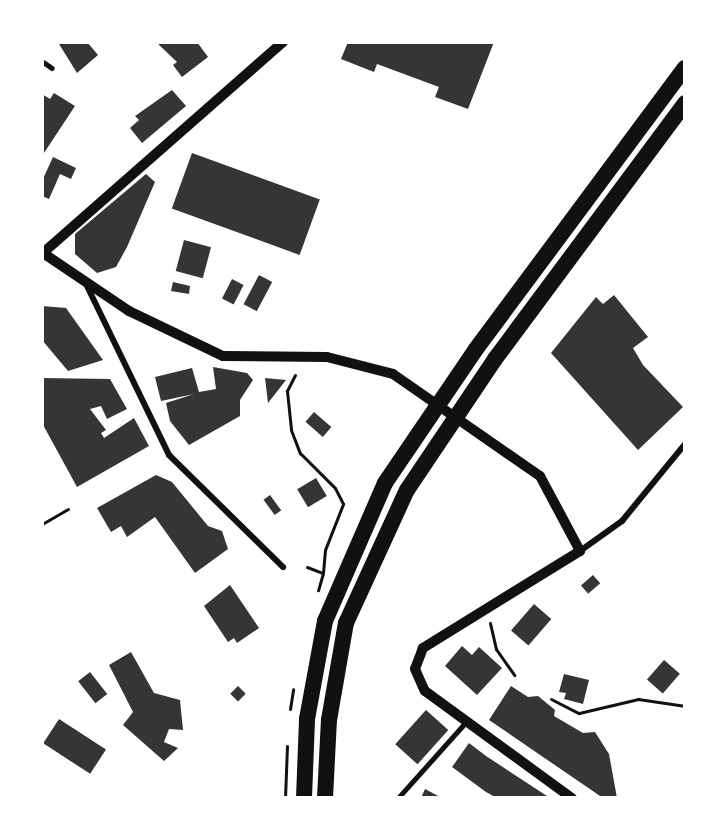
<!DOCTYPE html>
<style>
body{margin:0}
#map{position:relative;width:727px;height:840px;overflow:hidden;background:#fff;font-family:"Open Sans",sans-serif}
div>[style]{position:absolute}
.building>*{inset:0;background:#353535;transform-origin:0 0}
.path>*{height:3px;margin:-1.5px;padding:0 1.5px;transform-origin:1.5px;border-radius:1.5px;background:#111}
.service>*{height:4.5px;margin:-2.25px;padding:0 2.25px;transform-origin:2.25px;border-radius:2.25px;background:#111}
.minor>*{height:6px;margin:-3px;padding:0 3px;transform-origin:3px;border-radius:3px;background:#111}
.tertiary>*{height:10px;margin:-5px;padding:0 5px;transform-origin:5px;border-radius:5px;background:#111}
.trunk>*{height:16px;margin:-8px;padding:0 8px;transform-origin:8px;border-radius:8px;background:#111}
span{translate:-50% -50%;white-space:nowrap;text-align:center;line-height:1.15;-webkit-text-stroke:4.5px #fff;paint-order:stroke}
.frame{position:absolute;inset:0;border:44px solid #fff;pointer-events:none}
</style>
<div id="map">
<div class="building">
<i style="clip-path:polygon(51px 42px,87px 42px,98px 55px,77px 73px,59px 44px)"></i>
<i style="clip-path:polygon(156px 42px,197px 42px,208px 57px,182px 77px,173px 65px,177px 62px)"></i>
<i style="clip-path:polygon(348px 42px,494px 42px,468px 109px,435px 97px,439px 87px,377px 64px,374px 72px,341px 59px)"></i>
<i style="clip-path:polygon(172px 90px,186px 106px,142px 143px,130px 128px,139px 120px,135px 116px)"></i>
<i style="clip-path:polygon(54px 93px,75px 106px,42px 156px,42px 94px,50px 99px)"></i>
<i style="left:192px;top:153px;width:136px;height:59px;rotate:20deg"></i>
<i style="clip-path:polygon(53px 157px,76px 168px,71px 179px,60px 174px,49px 199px,42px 196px,42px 181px)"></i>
<i style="clip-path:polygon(146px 174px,155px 182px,127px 247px,116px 267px,97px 273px,75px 254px,75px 234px)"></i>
<i style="left:184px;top:240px;width:28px;height:32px;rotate:15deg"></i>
<i style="left:259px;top:275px;width:15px;height:33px;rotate:28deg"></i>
<i style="left:232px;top:279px;width:13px;height:22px;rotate:27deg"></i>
<i style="clip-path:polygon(173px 282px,190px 286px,189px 294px,171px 291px)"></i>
<i style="clip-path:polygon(614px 295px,648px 337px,633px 348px,643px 365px,683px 407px,638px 450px,551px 353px,596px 297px,603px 304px)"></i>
<i style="clip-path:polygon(42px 306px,66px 308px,103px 360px,68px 371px,42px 340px)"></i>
<i style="clip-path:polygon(213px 367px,247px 373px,253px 380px,240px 400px,240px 416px,189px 445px,170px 421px,166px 403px,194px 394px,161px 401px,155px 377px,192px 368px,199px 392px,216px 389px)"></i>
<i style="clip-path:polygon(42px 378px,110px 379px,127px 409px,107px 419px,101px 406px,90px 409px,106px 430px,101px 433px,104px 438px,134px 418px,149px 446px,77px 487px,42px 423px)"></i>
<i style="clip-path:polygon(265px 378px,286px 380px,268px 403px)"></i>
<i style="left:314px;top:412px;width:23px;height:13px;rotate:41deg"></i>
<i style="clip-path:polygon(156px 475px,172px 482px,208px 526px,222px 531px,228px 549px,195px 573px,155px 517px,127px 537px,121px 526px,111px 532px,97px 508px)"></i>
<i style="left:316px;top:478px;width:21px;height:22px;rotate:59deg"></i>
<i style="left:270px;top:495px;width:19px;height:8px;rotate:54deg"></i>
<i style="left:593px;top:575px;width:11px;height:16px;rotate:49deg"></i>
<i style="clip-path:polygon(230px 585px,259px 628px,237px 643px,234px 638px,228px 642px,204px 606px)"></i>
<i style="left:534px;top:604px;width:23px;height:35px;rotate:41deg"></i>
<i style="clip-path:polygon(462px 646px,472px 655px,479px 647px,502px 668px,477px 695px,445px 666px)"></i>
<i style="clip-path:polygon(131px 652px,154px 693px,180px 700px,183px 730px,169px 729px,164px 742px,178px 748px,164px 761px,123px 725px,133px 712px,109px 665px)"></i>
<i style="left:664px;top:660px;width:21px;height:26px;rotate:41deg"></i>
<i style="left:90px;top:672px;width:28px;height:15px;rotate:52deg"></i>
<i style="clip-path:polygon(564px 674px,589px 680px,583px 704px,564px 699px,566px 693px,559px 692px)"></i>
<i style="left:238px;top:686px;width:11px;height:11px;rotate:45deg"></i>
<i style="clip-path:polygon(511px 686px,528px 697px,538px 696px,555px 710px,554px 716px,583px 733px,595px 732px,609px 754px,617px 798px,603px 798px,489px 720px)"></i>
<i style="left:426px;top:710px;width:30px;height:46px;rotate:42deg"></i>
<i style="left:59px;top:719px;width:56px;height:29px;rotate:33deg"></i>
<i style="clip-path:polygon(469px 743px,486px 756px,550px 798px,497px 798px,486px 792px,452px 767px)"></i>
<i style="clip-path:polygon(425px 789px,442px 798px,421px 798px)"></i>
</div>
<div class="path">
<i style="left:295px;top:375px;width:18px;rotate:117deg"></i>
<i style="left:287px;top:391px;width:39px;rotate:84deg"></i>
<i style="left:291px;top:430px;width:25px;rotate:69deg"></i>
<i style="left:300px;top:453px;width:49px;rotate:45deg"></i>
<i style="left:335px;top:488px;width:18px;rotate:63deg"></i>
<i style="left:343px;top:504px;width:49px;rotate:111.4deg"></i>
<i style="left:325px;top:550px;width:22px;rotate:95deg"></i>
<i style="left:42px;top:524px;width:30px;rotate:-30deg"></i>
<i style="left:307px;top:567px;width:17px;rotate:21deg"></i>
<i style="left:323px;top:573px;width:18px;rotate:106deg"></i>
<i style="left:490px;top:623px;width:27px;rotate:77deg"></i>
<i style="left:496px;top:649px;width:32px;rotate:55deg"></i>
<i style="left:551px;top:699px;width:31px;rotate:27deg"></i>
<i style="left:579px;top:713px;width:61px;rotate:-13.3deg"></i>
<i style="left:638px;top:699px;width:48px;rotate:8.5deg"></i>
<i style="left:290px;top:709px;width:20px;rotate:-81deg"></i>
<i style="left:285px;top:798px;width:52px;rotate:-87.8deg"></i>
</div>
<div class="service">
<i style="left:42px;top:61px;width:12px;rotate:35deg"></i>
<i style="left:398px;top:798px;width:101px;rotate:-48.2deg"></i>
</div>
<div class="minor">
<i style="left:87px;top:286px;width:188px;rotate:64.1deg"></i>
<i style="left:169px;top:455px;width:160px;rotate:44.5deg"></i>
<i style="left:580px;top:551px;width:52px;rotate:-35.5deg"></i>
<i style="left:622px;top:521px;width:99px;rotate:-50.7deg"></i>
</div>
<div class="tertiary">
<i style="left:283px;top:42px;width:320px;rotate:138.7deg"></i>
<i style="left:43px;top:253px;width:104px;rotate:34deg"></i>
<i style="left:129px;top:311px;width:104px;rotate:25.6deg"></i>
<i style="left:223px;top:356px;width:104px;rotate:0.6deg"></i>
<i style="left:327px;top:357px;width:68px;rotate:14.4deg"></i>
<i style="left:393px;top:374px;width:179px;rotate:34.8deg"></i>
<i style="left:540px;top:476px;width:85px;rotate:61.9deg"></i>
<i style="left:580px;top:551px;width:185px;rotate:148.3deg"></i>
<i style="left:423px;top:648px;width:22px;rotate:111deg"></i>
<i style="left:415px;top:669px;width:24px;rotate:66deg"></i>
<i style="left:425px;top:691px;width:182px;rotate:36.1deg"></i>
</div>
<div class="trunk">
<i style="left:304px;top:798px;width:79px;rotate:-87.8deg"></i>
<i style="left:307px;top:719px;width:100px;rotate:-79.6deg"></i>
<i style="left:325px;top:621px;width:150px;rotate:-66.5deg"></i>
<i style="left:385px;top:483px;width:162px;rotate:-55.8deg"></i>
<i style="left:476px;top:349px;width:350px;rotate:-53.4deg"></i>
<i style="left:325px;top:798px;width:78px;rotate:-87.1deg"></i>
<i style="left:329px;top:720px;width:98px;rotate:-80.1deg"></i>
<i style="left:346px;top:623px;width:146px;rotate:-65.4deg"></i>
<i style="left:407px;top:490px;width:158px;rotate:-56.1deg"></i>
<i style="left:495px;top:359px;width:319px;rotate:-53.4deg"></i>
</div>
<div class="frame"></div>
</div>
